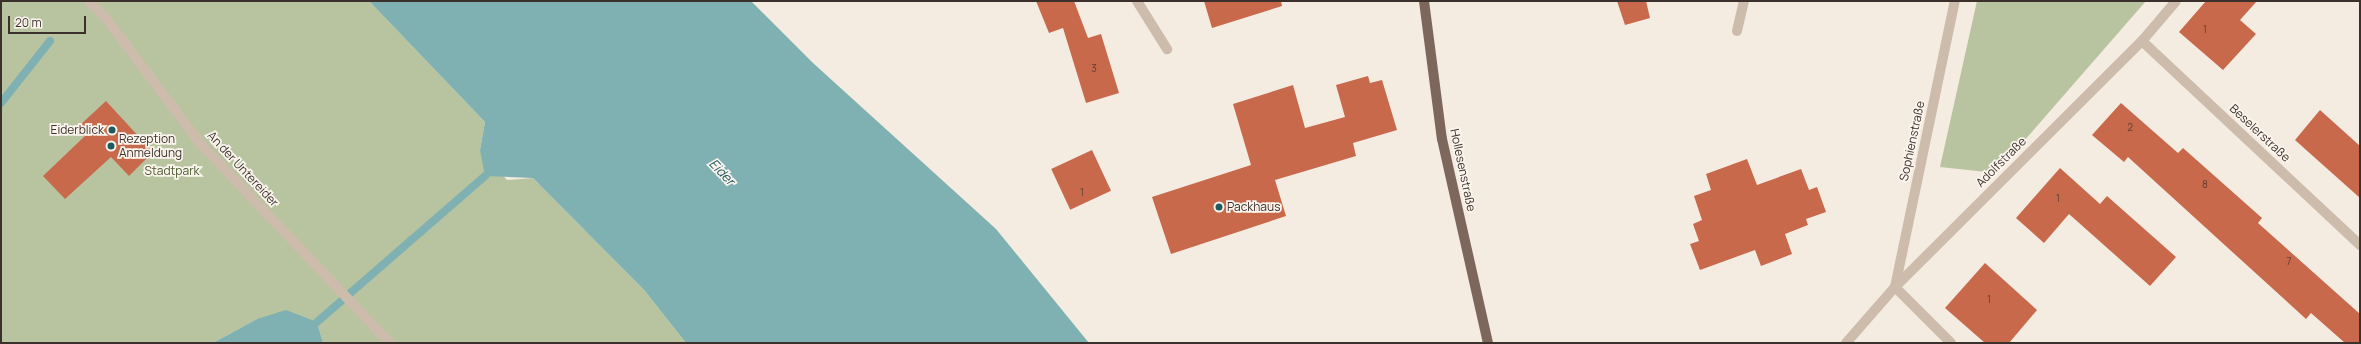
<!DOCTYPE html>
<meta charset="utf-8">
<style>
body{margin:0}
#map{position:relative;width:2361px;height:344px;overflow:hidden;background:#f4ebe1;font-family:Manrope,sans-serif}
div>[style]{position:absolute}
.green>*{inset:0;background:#b8c4a0}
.water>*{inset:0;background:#7fb0b2}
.stream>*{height:8px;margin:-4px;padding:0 4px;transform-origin:4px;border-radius:4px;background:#7fb0b2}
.building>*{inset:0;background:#c8694b;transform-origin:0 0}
.street>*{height:10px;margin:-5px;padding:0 5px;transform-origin:5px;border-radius:5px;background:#cdbbac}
.primary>*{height:10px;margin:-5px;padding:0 5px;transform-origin:5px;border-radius:5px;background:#7d675c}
.dots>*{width:11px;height:11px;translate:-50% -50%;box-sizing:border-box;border:2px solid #fbf5ee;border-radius:50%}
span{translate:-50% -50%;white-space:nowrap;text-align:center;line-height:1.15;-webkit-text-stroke:3.5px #fbf5ee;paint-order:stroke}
.number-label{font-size:10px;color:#5e3e33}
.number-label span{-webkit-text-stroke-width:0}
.poi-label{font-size:12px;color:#3b302b}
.right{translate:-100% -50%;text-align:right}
.left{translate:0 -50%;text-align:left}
.street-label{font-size:12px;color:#3b302b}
.park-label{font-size:12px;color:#4a5a2e}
.water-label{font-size:13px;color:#1f5a5e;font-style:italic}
.frame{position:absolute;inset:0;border:2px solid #3b302b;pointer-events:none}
.scale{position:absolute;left:8px;top:16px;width:78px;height:18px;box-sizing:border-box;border:2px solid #3b302b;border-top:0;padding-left:5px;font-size:12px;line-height:14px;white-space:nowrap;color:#3b302b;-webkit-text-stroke:3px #fbf5ee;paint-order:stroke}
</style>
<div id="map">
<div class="green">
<i style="clip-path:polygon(1px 1px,369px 1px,485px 122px,480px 150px,507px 180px,533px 178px,645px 291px,686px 343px,323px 343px,317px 322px,257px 319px,213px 343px,1px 343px)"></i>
<i style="clip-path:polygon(1977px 1px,2146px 1px,1996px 173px,1940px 167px)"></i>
</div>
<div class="water">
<i style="clip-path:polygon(369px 1px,751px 1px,813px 63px,996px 229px,1089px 343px,686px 343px,645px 291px,533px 178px,485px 176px,480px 150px,485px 122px)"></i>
<i style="clip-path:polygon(286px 310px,317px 322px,323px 343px,213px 343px,257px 319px)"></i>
</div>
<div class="stream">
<i style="left:1px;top:103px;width:79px;rotate:-51.7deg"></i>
<i style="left:317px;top:322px;width:223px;rotate:-41deg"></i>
</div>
<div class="building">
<i style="clip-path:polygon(1036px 1px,1074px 1px,1088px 38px,1101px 34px,1119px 93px,1086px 103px,1063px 28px,1049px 33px)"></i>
<i style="clip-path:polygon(1204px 1px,1281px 1px,1282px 6px,1212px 28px)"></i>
<i style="clip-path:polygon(1617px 1px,1646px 1px,1650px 18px,1625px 25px)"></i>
<i style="clip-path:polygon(2206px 1px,2257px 1px,2240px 20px,2256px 34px,2223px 70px,2179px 32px)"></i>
<i style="clip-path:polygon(1368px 76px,1370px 83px,1382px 80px,1397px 130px,1353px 143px,1356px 156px,1275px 180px,1286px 216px,1171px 254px,1152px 197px,1251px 165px,1233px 104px,1293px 85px,1305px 128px,1345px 117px,1336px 85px)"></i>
<i style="clip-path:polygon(106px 101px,153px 152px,129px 176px,111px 157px,65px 199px,43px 176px,86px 135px,79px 126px)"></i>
<i style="clip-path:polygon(2121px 103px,2178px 153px,2183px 148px,2262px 218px,2258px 223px,2360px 314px,2360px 343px,2345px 343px,2311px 313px,2306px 319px,2128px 157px,2124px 162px,2092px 135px)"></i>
<i style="clip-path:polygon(2320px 110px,2360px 146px,2360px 198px,2295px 140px)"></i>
<i style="left:1092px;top:150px;width:45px;height:45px;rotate:65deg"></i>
<i style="clip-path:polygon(1747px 159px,1757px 185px,1801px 169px,1809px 190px,1817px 187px,1826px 212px,1806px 219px,1808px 225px,1785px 234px,1792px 254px,1761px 266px,1755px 250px,1700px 270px,1690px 244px,1699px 241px,1693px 224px,1702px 220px,1694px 196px,1711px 190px,1706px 174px)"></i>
<i style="clip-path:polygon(2060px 168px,2100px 204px,2107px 196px,2176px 257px,2150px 286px,2069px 214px,2044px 243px,2016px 218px)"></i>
<i style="clip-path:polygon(1985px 263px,2037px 310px,2009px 343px,1985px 343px,1945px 308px)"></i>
</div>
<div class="street">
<i style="left:89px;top:1px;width:23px;rotate:45deg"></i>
<i style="left:105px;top:17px;width:158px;rotate:53deg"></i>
<i style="left:200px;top:143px;width:276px;rotate:46.5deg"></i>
<i style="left:1137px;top:1px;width:57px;rotate:58deg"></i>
<i style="left:1737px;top:31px;width:31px;rotate:-77deg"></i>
<i style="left:2142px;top:41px;width:299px;rotate:43.1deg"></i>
<i style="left:1895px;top:287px;width:292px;rotate:-78.2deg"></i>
<i style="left:1895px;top:287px;width:79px;rotate:45deg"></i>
<i style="left:1846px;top:343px;width:74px;rotate:-48.8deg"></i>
<i style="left:1895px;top:287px;width:349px;rotate:-44.9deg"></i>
<i style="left:2142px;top:41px;width:52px;rotate:-49.6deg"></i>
</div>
<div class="primary">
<i style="left:1424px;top:1px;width:139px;rotate:82.6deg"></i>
<i style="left:1442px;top:139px;width:209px;rotate:77.3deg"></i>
</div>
<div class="dots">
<i style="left:112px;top:130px;background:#1f5a5e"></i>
<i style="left:111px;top:146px;background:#1f5a5e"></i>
<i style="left:1219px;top:207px;background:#1f5a5e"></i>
</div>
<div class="number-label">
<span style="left:2205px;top:30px">1</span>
<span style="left:1094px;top:69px">3</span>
<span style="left:2130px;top:128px">2</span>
<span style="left:2205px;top:185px">8</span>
<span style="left:1082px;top:193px">1</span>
<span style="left:2058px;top:199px">1</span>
<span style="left:2289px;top:262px">7</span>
<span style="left:1989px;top:300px">1</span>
</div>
<div class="poi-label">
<span class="right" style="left:104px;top:130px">Eiderblick</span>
<span class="left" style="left:119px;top:146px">Rezeption<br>Anmeldung</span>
<span class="left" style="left:1227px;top:207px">Packhaus</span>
</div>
<div class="street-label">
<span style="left:2260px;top:133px;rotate:43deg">Beselerstraße</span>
<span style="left:1912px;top:141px;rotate:-78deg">Sophienstraße</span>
<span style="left:2001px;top:162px;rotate:-45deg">Adolfstraße</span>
<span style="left:243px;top:169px;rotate:47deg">An der Untereider</span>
<span style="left:1463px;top:170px;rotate:78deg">Hollesenstraße</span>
</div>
<div class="park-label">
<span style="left:172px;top:171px">Stadtpark</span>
</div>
<div class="water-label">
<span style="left:722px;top:172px;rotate:46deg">Eider</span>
</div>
<div class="frame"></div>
<div class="scale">20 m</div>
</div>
